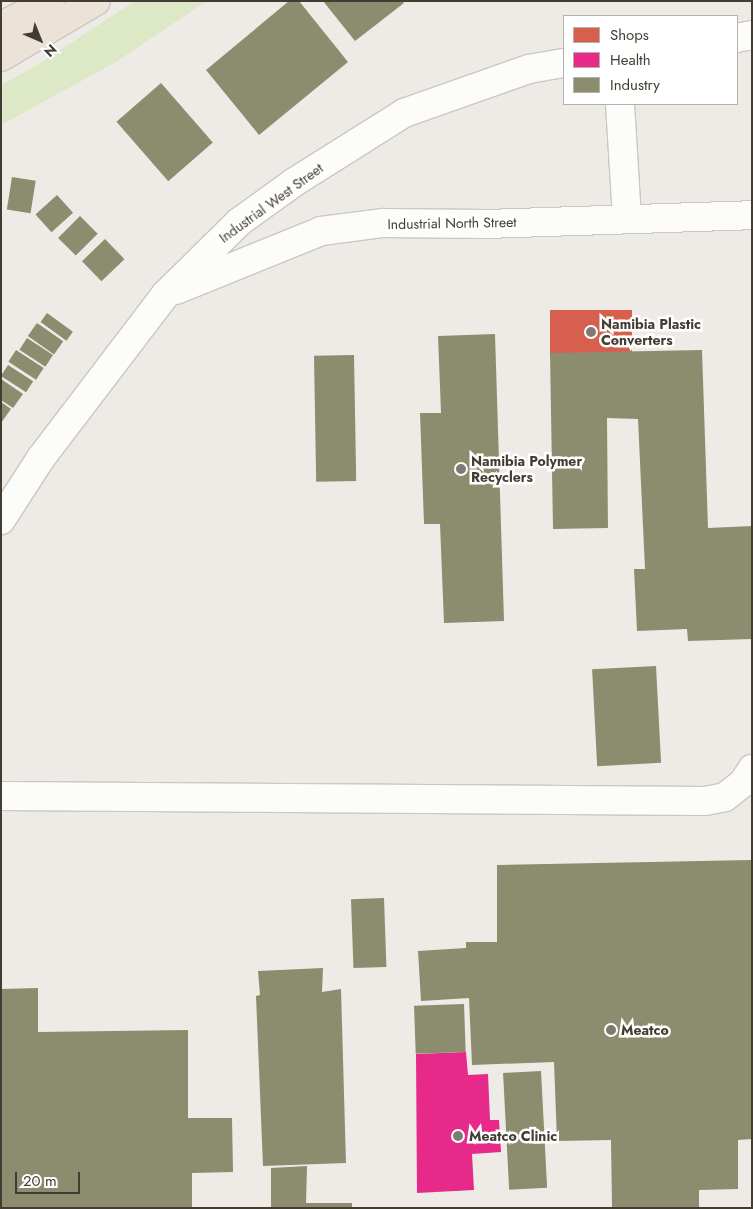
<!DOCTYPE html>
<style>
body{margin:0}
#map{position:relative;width:753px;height:1209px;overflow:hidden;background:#eeebe6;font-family:Jost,sans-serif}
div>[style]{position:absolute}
.green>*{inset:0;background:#dde8c6}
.shops>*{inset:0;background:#d6604d;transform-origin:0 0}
.health>*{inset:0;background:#e7298a}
.industry>*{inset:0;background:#8c8c6e;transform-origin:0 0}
.roads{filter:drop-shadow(1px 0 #cbc7c2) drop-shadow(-1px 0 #cbc7c2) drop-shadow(0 1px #cbc7c2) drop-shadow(0 -1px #cbc7c2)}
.minor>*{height:28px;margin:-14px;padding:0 14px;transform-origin:14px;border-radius:14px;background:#fcfcfb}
.highway>*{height:28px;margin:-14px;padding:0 14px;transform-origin:14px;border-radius:14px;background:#ebe3d8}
.dots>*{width:14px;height:14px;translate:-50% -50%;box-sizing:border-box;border:2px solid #fff;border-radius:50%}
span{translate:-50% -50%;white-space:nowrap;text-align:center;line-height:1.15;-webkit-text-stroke:5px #fff;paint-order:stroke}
.street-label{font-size:14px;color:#433c33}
.poi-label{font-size:14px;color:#433c33;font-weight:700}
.left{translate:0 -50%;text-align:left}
.frame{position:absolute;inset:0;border:2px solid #433c33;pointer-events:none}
.legend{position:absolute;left:563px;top:15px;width:175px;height:90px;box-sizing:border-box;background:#fff;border:1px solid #b4b1ad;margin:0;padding:6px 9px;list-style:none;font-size:15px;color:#433c33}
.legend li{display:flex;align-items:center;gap:10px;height:25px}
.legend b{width:25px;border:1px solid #b4b1ad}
.north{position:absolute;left:15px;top:15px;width:50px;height:50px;-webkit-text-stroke:4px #fff;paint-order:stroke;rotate:136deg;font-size:14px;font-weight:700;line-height:20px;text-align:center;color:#433c33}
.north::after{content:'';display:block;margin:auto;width:18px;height:22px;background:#433c33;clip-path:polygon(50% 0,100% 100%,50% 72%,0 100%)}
.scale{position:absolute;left:15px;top:1172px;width:65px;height:22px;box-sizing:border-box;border:2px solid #433c33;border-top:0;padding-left:6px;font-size:15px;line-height:18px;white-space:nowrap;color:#433c33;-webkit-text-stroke:4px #fff;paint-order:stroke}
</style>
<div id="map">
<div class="green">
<i style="clip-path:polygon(135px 1px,207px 1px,116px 62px,1px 125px,1px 85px,34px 67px)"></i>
</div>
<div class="shops">
<i style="left:550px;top:310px;width:82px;height:43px"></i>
</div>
<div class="health">
<i style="clip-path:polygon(466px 1052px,468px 1075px,488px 1074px,490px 1120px,499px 1120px,501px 1152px,472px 1154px,474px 1190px,417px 1193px,416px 1054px)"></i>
</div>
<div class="industry">
<i style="clip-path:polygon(289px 1px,299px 1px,348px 62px,259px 135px,206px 70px)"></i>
<i style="clip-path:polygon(323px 1px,402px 1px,404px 3px,355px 41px)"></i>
<i style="left:161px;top:83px;width:79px;height:59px;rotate:49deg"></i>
<i style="left:12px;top:177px;width:24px;height:33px;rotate:9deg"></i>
<i style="left:57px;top:195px;width:24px;height:29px;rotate:48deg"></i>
<i style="left:80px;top:216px;width:25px;height:31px;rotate:45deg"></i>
<i style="left:105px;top:239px;width:28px;height:32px;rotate:46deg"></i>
<i style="left:47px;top:313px;width:32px;height:11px;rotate:36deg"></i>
<i style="left:37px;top:323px;width:32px;height:16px;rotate:35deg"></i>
<i style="clip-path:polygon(495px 334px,504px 621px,444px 623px,440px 524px,424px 524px,420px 413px,441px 413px,438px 336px)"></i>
<i style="left:27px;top:338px;width:31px;height:14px;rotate:33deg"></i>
<i style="left:16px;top:350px;width:33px;height:14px;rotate:33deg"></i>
<i style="clip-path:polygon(702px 350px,708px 528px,752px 526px,752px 639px,688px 641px,687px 629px,637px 631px,634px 569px,645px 569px,638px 419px,607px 418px,608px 528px,553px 529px,550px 353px)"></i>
<i style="left:354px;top:355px;width:126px;height:40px;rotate:89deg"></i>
<i style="left:8px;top:365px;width:30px;height:13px;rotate:33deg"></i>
<i style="clip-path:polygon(1px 379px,23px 394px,13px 408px,1px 400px)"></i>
<i style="clip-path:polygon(1px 402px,11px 409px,1px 423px)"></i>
<i style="left:656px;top:666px;width:97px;height:64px;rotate:87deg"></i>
<i style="clip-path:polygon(752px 860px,752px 1139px,738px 1140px,738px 1189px,699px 1190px,699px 1208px,612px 1208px,611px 1140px,557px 1141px,554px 1062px,472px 1065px,469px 998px,421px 1001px,418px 951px,466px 948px,466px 942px,497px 942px,497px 865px)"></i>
<i style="left:384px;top:898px;width:69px;height:33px;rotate:88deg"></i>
<i style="clip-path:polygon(323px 968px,322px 992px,341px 989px,346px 1163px,263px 1166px,256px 996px,260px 995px,258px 971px)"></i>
<i style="clip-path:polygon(38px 988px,38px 1032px,188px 1030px,188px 1118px,232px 1118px,233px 1172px,192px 1173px,192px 1208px,1px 1208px,1px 989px)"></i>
<i style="left:464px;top:1004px;width:48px;height:50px;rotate:88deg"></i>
<i style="left:541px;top:1071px;width:117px;height:38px;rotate:87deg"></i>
<i style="clip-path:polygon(307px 1166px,306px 1203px,352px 1203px,352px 1208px,271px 1208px,271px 1168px)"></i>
</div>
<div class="roads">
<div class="minor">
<i style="left:737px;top:38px;width:15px;rotate:-11deg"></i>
<i style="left:620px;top:104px;width:113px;rotate:86.5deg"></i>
<i style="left:176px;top:290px;width:157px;rotate:-22.1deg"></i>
<i style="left:321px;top:231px;width:63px;rotate:-7.4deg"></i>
<i style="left:383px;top:223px;width:103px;rotate:0.6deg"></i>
<i style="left:486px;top:224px;width:266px;rotate:-1.9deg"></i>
<i style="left:1px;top:520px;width:74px;rotate:-57.2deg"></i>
<i style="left:41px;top:458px;width:205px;rotate:-52.7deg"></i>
<i style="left:165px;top:295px;width:104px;rotate:-44.6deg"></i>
<i style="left:239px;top:222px;width:67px;rotate:-35.8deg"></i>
<i style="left:293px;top:183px;width:131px;rotate:-32.2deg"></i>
<i style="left:404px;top:113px;width:133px;rotate:-19.4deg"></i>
<i style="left:529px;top:69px;width:36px;rotate:-10deg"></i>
<i style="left:1px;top:796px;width:704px;rotate:0.41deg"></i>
<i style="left:705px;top:801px;width:20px;rotate:-11deg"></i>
<i style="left:725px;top:797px;width:23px;rotate:-38deg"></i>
<i style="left:743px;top:783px;width:17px;rotate:-57deg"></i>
</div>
<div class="highway">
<i style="left:1px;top:26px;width:55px;rotate:-27deg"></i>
<i style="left:1px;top:57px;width:110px;rotate:-30.5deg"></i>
</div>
</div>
<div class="dots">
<i style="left:591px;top:332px;background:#7f7972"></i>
<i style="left:461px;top:469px;background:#7f7972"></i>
<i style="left:611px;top:1030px;background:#7f7972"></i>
<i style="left:458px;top:1136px;background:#7f7972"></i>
</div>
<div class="street-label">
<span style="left:271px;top:203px;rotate:-36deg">Industrial West Street</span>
<span style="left:452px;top:223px;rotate:-1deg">Industrial North Street</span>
</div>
<div class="poi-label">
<span class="left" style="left:601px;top:332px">Namibia Plastic<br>Converters</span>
<span class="left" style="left:471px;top:469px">Namibia Polymer<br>Recyclers</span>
<span class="left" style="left:621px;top:1030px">Meatco</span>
<span class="left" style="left:469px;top:1136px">Meatco Clinic</span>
</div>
<div class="frame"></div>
<ul class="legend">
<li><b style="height:14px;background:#d6604d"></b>Shops</li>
<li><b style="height:14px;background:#e7298a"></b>Health</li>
<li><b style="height:14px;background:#8c8c6e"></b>Industry</li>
</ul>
<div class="north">N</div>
<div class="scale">20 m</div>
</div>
